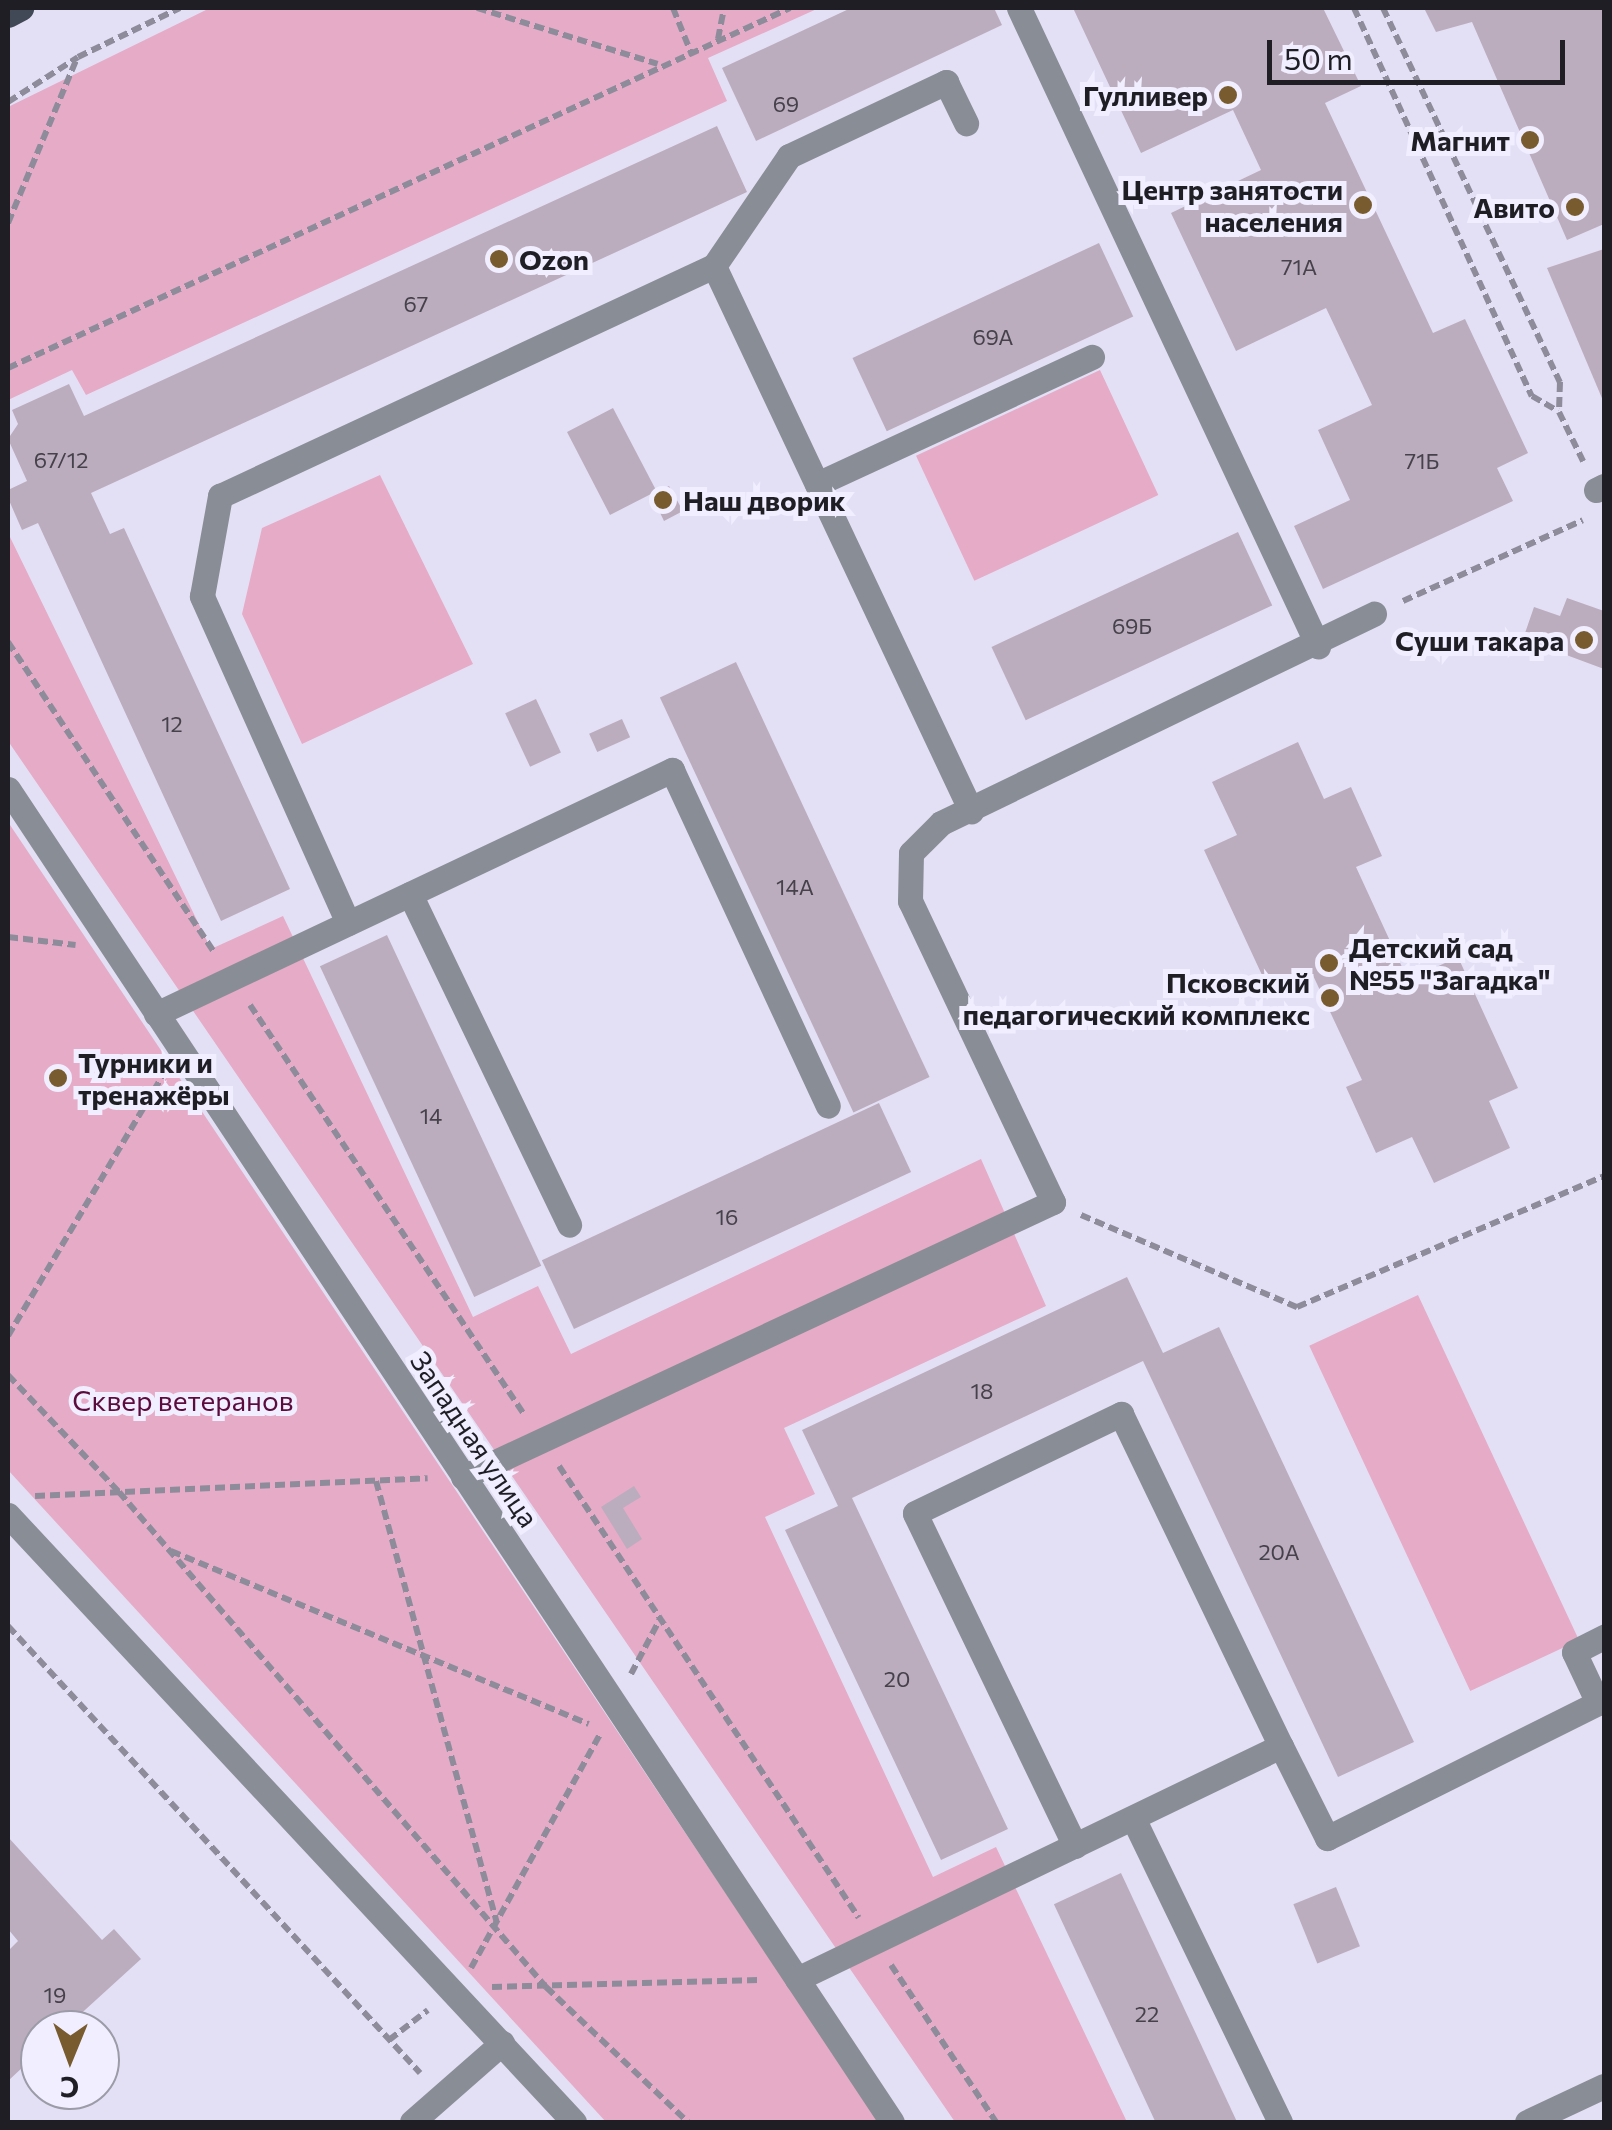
<!DOCTYPE html>
<meta charset="utf-8">
<style>
body{margin:0}
#map{position:relative;width:1612px;height:2130px;overflow:hidden;background:#e3e0f5;font-family:Commissioner,sans-serif}
div>[style]{position:absolute}
.green>*{inset:0;background:#e6abc7;transform-origin:0 0}
.building>*{inset:0;background:#bbadbe;transform-origin:0 0}
.path>*{height:6px;margin-top:-3px;transform-origin:0;background:repeating-linear-gradient(90deg,#8e8c9b 0 10px,transparent 0 15px)}
.minor>*{height:25px;margin:-12.5px;padding:0 12.5px;transform-origin:12.5px;border-radius:12.5px;background:#898e96}
.major>*{height:25px;margin:-12.5px;padding:0 12.5px;transform-origin:12.5px;border-radius:12.5px;background:#424956}
.dots>*{width:28px;height:28px;translate:-50% -50%;box-sizing:border-box;border:5px solid #f0eeff;border-radius:50%}
span{translate:-50% -50%;white-space:nowrap;text-align:center;line-height:1.15;-webkit-text-stroke:10px #f0eeff;paint-order:stroke}
.number-label{font-size:22px;color:#46424b}
.number-label span{-webkit-text-stroke-width:0}
.poi-label{font-size:28px;color:#1f1e25;font-weight:700}
.right{translate:-100% -50%;text-align:right}
.left{translate:0 -50%;text-align:left}
.park-label{font-size:28px;color:#5c0c3c}
.street-label{font-size:28px;color:#1f1e25}
.frame{position:absolute;inset:0;border:10px solid #1f1e25;pointer-events:none}
.north{position:absolute;left:20px;top:2010px;width:100px;height:100px;box-sizing:border-box;background:#f0eeff;border:2px solid #9c9ba8;border-radius:50%;rotate:181deg;font-size:28px;font-weight:700;line-height:40px;text-align:center;color:#1f1e25}
.north::after{content:'';display:block;margin:auto;width:35px;height:45px;background:#785b2e;clip-path:polygon(50% 0,100% 100%,50% 72%,0 100%)}
.scale{position:absolute;left:1267px;top:40px;width:298px;height:45px;box-sizing:border-box;border:5px solid #1f1e25;border-top:0;padding-left:12px;font-size:30px;line-height:35px;white-space:nowrap;color:#1f1e25;-webkit-text-stroke:8px #f0eeff;paint-order:stroke}
</style>
<div id="map">
<div class="green">
<i style="clip-path:polygon(210px 8px,819px 8px,708px 58px,727px 101px,86px 395px,72px 370px,8px 400px,8px 107px)"></i>
<i style="left:1100px;top:370px;width:138px;height:203px;rotate:65deg"></i>
<i style="clip-path:polygon(380px 475px,473px 664px,302px 744px,242px 614px,262px 528px)"></i>
<i style="clip-path:polygon(8px 533px,211px 949px,283px 916px,473px 1317px,538px 1286px,571px 1354px,981px 1159px,1046px 1306px,784px 1428px,815px 1494px,765px 1517px,933px 1877px,996px 1847px,1127px 2122px,955px 2122px,8px 741px)"></i>
<i style="clip-path:polygon(8px 822px,879px 2122px,606px 2122px,8px 1470px)"></i>
<i style="left:1418px;top:1295px;width:381px;height:120px;rotate:65deg"></i>
</div>
<div class="building">
<i style="clip-path:polygon(851px 8px,994px 8px,1002px 25px,756px 141px,722px 68px)"></i>
<i style="clip-path:polygon(1073px 8px,1323px 8px,1361px 86px,1325px 103px,1433px 333px,1465px 319px,1528px 453px,1497px 468px,1513px 501px,1323px 589px,1294px 526px,1350px 500px,1318px 430px,1372px 405px,1326px 308px,1236px 351px,1171px 213px,1261px 170px,1233px 110px,1141px 153px)"></i>
<i style="clip-path:polygon(1424px 8px,1604px 8px,1604px 224px,1567px 240px,1472px 22px,1436px 32px)"></i>
<i style="clip-path:polygon(717px 126px,747px 192px,91px 493px,110px 534px,124px 528px,290px 889px,221px 921px,38px 523px,22px 530px,8px 498px,8px 490px,27px 481px,8px 439px,18px 424px,12px 410px,69px 384px,84px 416px)"></i>
<i style="left:1099px;top:243px;width:81px;height:272px;rotate:65deg"></i>
<i style="clip-path:polygon(1604px 249px,1604px 403px,1547px 268px)"></i>
<i style="clip-path:polygon(613px 408px,657px 492px,669px 486px,683px 511px,664px 521px,651px 494px,610px 515px,567px 432px)"></i>
<i style="left:1238px;top:532px;width:81px;height:272px;rotate:65deg"></i>
<i style="clip-path:polygon(1567px 598px,1604px 611px,1604px 669px,1523px 639px,1534px 607px,1560px 616px)"></i>
<i style="left:736px;top:662px;width:458px;height:84px;rotate:65deg"></i>
<i style="left:536px;top:699px;width:59px;height:34px;rotate:65deg"></i>
<i style="left:622px;top:719px;width:20px;height:36px;rotate:66deg"></i>
<i style="clip-path:polygon(1298px 742px,1324px 799px,1351px 787px,1382px 856px,1356px 867px,1408px 980px,1458px 957px,1518px 1088px,1489px 1101px,1510px 1148px,1434px 1183px,1412px 1137px,1376px 1153px,1346px 1087px,1362px 1080px,1310px 969px,1268px 988px,1204px 850px,1237px 835px,1212px 782px)"></i>
<i style="left:387px;top:935px;width:365px;height:74px;rotate:65deg"></i>
<i style="left:879px;top:1103px;width:76px;height:372px;rotate:65deg"></i>
<i style="clip-path:polygon(1127px 1277px,1163px 1353px,1219px 1327px,1414px 1742px,1338px 1777px,1143px 1361px,852px 1498px,1008px 1829px,941px 1860px,785px 1530px,838px 1506px,802px 1430px)"></i>
<i style="clip-path:polygon(634px 1486px,641px 1497px,623px 1508px,642px 1539px,627px 1549px,601px 1507px)"></i>
<i style="clip-path:polygon(8px 1837px,102px 1940px,114px 1929px,141px 1959px,63px 2030px,40px 2030px,40px 2051px,8px 2081px,8px 1951px,18px 1941px,8px 1929px)"></i>
<i style="left:1121px;top:1873px;width:276px;height:74px;rotate:65deg"></i>
<i style="left:1336px;top:1887px;width:64px;height:46px;rotate:68deg"></i>
</div>
<div class="path">
<i style="left:477px;top:8px;width:189px;rotate:17.2deg"></i>
<i style="left:673px;top:8px;width:51px;rotate:68deg"></i>
<i style="left:1354px;top:8px;width:427px;rotate:65.4deg"></i>
<i style="left:1532px;top:396px;width:30px;rotate:30deg"></i>
<i style="left:1383px;top:8px;width:414px;rotate:64.7deg"></i>
<i style="left:1560px;top:382px;width:30px;rotate:92deg"></i>
<i style="left:1559px;top:412px;width:55px;rotate:63.9deg"></i>
<i style="left:718px;top:39px;width:32px;rotate:-79deg"></i>
<i style="left:8px;top:102px;width:83px;rotate:-32.7deg"></i>
<i style="left:78px;top:57px;width:113px;rotate:-25.7deg"></i>
<i style="left:8px;top:223px;width:179px;rotate:-67.3deg"></i>
<i style="left:8px;top:368px;width:861px;rotate:-24.72deg"></i>
<i style="left:1403px;top:601px;width:197px;rotate:-24.2deg"></i>
<i style="left:8px;top:642px;width:374px;rotate:56.4deg"></i>
<i style="left:8px;top:937px;width:68px;rotate:6.7deg"></i>
<i style="left:250px;top:1005px;width:492px;rotate:56.2deg"></i>
<i style="left:1081px;top:1215px;width:235px;rotate:23.1deg"></i>
<i style="left:1297px;top:1307px;width:334px;rotate:-23.1deg"></i>
<i style="left:8px;top:1336px;width:304px;rotate:-59.3deg"></i>
<i style="left:8px;top:1375px;width:161px;rotate:46.5deg"></i>
<i style="left:119px;top:1492px;width:654px;rotate:49.22deg"></i>
<i style="left:546px;top:1987px;width:196px;rotate:43.6deg"></i>
<i style="left:559px;top:1466px;width:542px;rotate:56.43deg"></i>
<i style="left:376px;top:1481px;width:458px;rotate:74.7deg"></i>
<i style="left:35px;top:1496px;width:393px;rotate:-2.6deg"></i>
<i style="left:171px;top:1551px;width:452px;rotate:22.5deg"></i>
<i style="left:8px;top:1626px;width:608px;rotate:47.33deg"></i>
<i style="left:631px;top:1674px;width:62px;rotate:-62.2deg"></i>
<i style="left:891px;top:1965px;width:189px;rotate:56.2deg"></i>
<i style="left:471px;top:1968px;width:267px;rotate:-61.1deg"></i>
<i style="left:492px;top:1987px;width:267px;rotate:-1.5deg"></i>
<i style="left:389px;top:2040px;width:49px;rotate:-37.6deg"></i>
</div>
<div class="minor">
<i style="left:1019px;top:8px;width:705px;rotate:64.89deg"></i>
<i style="left:714px;top:266px;width:603px;rotate:64.75deg"></i>
<i style="left:817px;top:484px;width:303px;rotate:-24.8deg"></i>
<i style="left:1596px;top:490px;width:9px;rotate:-27deg"></i>
<i style="left:8px;top:789px;width:1599px;rotate:56.45deg"></i>
<i style="left:410px;top:894px;width:367px;rotate:64.3deg"></i>
<i style="left:348px;top:923px;width:358px;rotate:-114.1deg"></i>
<i style="left:202px;top:596px;width:102px;rotate:-79.8deg"></i>
<i style="left:220px;top:496px;width:545px;rotate:-24.97deg"></i>
<i style="left:714px;top:266px;width:133px;rotate:-55.7deg"></i>
<i style="left:789px;top:156px;width:174px;rotate:-25.2deg"></i>
<i style="left:946px;top:82px;width:46px;rotate:64deg"></i>
<i style="left:156px;top:1014px;width:571px;rotate:-25.31deg"></i>
<i style="left:672px;top:770px;width:370px;rotate:65.1deg"></i>
<i style="left:463px;top:1477px;width:651px;rotate:-24.99deg"></i>
<i style="left:1053px;top:1202px;width:333px;rotate:-115.4deg"></i>
<i style="left:910px;top:901px;width:48px;rotate:-88.8deg"></i>
<i style="left:911px;top:853px;width:42px;rotate:-45deg"></i>
<i style="left:941px;top:823px;width:481px;rotate:-25.8deg"></i>
<i style="left:8px;top:1515px;width:830px;rotate:47deg"></i>
<i style="left:1133px;top:1818px;width:338px;rotate:64.2deg"></i>
<i style="left:1075px;top:1846px;width:369px;rotate:-115.7deg"></i>
<i style="left:915px;top:1513px;width:229px;rotate:-25.7deg"></i>
<i style="left:1121px;top:1414px;width:369px;rotate:64.3deg"></i>
<i style="left:797px;top:1979px;width:537px;rotate:-25.71deg"></i>
<i style="left:1281px;top:1746px;width:103px;rotate:63.4deg"></i>
<i style="left:1327px;top:1838px;width:303px;rotate:-26.5deg"></i>
<i style="left:1598px;top:1703px;width:56px;rotate:-115.2deg"></i>
<i style="left:1574px;top:1652px;width:34px;rotate:-27deg"></i>
<i style="left:412px;top:2122px;width:120px;rotate:-41.3deg"></i>
<i style="left:1527px;top:2122px;width:85px;rotate:-25.1deg"></i>
</div>
<div class="major">
<i style="left:8px;top:15px;width:15px;rotate:-28deg"></i>
</div>
<div class="dots">
<i style="left:1228px;top:95px;background:#785b2e"></i>
<i style="left:1530px;top:140px;background:#785b2e"></i>
<i style="left:1363px;top:205px;background:#785b2e"></i>
<i style="left:1575px;top:207px;background:#785b2e"></i>
<i style="left:499px;top:259px;background:#785b2e"></i>
<i style="left:663px;top:500px;background:#785b2e"></i>
<i style="left:1584px;top:640px;background:#785b2e"></i>
<i style="left:1329px;top:963px;background:#785b2e"></i>
<i style="left:1330px;top:998px;background:#785b2e"></i>
<i style="left:58px;top:1078px;background:#785b2e"></i>
</div>
<div class="number-label">
<span style="left:786px;top:104px">69</span>
<span style="left:1299px;top:267px">71А</span>
<span style="left:416px;top:304px">67</span>
<span style="left:993px;top:337px">69А</span>
<span style="left:61px;top:460px">67/12</span>
<span style="left:1422px;top:461px">71Б</span>
<span style="left:1132px;top:626px">69Б</span>
<span style="left:172px;top:724px">12</span>
<span style="left:795px;top:887px">14А</span>
<span style="left:431px;top:1116px">14</span>
<span style="left:727px;top:1217px">16</span>
<span style="left:982px;top:1391px">18</span>
<span style="left:1279px;top:1552px">20А</span>
<span style="left:897px;top:1679px">20</span>
<span style="left:55px;top:1995px">19</span>
<span style="left:1147px;top:2014px">22</span>
</div>
<div class="poi-label">
<span class="right" style="left:1208px;top:95px">Гулливер</span>
<span class="right" style="left:1510px;top:140px">Магнит</span>
<span class="right" style="left:1343px;top:205px">Центр занятости<br>населения</span>
<span class="right" style="left:1555px;top:207px">Авито</span>
<span class="left" style="left:519px;top:259px">Ozon</span>
<span class="left" style="left:683px;top:500px">Наш дворик</span>
<span class="right" style="left:1564px;top:640px">Суши такара</span>
<span class="left" style="left:1349px;top:963px">Детский сад<br>№55 "Загадка"</span>
<span class="right" style="left:1310px;top:998px">Псковский<br>педагогический комплекс</span>
<span class="left" style="left:78px;top:1078px">Турники и<br>тренажёры</span>
</div>
<div class="park-label">
<span style="left:183px;top:1400px">Сквер ветеранов</span>
</div>
<div class="street-label">
<span style="left:475px;top:1439px;rotate:56deg">Западная улица</span>
</div>
<div class="frame"></div>
<div class="north">С</div>
<div class="scale">50 m</div>
</div>
